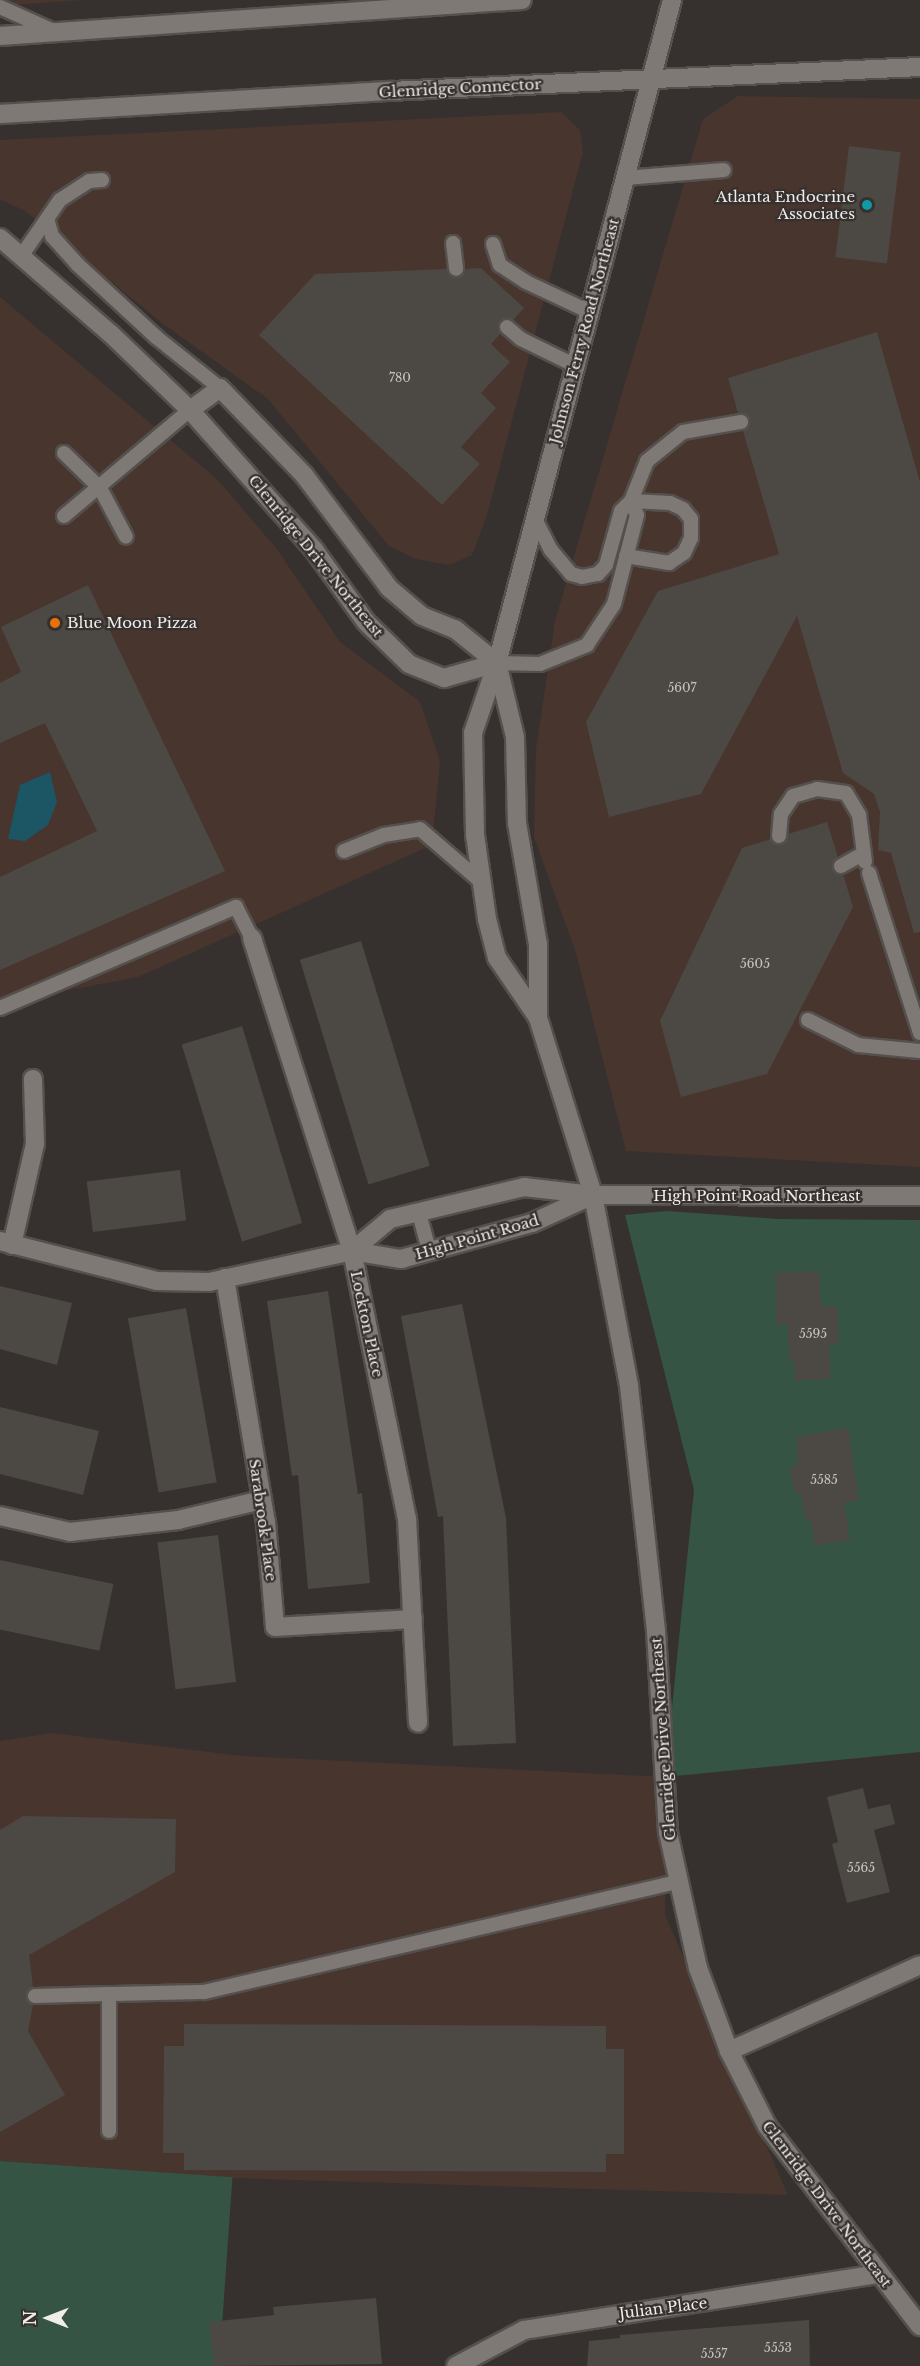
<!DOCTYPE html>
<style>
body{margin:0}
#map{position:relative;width:920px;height:2366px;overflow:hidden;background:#36312e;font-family:"Libre Baskerville",serif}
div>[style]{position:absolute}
.commercial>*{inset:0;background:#48352e}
.green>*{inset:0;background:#355443;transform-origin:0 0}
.water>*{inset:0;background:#1c5564}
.building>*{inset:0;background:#4c4844;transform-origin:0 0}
.roads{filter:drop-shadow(2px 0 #54504d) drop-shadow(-2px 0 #54504d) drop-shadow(0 2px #54504d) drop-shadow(0 -2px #54504d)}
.service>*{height:14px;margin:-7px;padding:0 7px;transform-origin:7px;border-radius:7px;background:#7f7976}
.minor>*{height:18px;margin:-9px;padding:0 9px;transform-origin:9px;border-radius:9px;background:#7f7976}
.tertiary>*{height:18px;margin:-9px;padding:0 9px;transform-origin:9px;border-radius:9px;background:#7f7976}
.secondary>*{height:18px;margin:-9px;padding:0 9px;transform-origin:9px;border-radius:9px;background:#7f7976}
.dots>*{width:16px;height:16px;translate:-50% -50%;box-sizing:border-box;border:3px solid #36312e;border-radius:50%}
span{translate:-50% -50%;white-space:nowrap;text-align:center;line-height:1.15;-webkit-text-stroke:4.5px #36312e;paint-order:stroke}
.number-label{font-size:12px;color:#c6c3c0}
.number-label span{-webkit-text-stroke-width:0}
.street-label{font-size:15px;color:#efecea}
.poi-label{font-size:15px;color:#efecea}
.right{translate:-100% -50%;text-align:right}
.left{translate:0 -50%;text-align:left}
.north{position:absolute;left:18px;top:2288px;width:60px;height:60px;-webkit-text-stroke:4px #36312e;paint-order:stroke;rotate:270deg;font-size:16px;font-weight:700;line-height:24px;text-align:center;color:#efecea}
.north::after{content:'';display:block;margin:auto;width:21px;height:27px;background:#efecea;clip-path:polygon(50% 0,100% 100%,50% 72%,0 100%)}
</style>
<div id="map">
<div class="commercial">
<i style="clip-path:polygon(0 0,81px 0,0 6px)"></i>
<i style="clip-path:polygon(738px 96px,920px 99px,920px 1167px,626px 1151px,576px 953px,534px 837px,536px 749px,555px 621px,703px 119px)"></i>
<i style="clip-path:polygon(561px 112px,580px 130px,583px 152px,487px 515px,472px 555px,449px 565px,416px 559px,389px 546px,268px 399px,162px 323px,25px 211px,0 199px,0 140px)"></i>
<i style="clip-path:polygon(0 297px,218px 480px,276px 548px,340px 642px,420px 702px,440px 761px,432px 845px,138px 977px,0 1003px)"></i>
<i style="clip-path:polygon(52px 1733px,242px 1756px,665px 1777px,665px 1915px,788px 2195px,232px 2178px,0 2161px,0 1741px)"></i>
</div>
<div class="green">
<i style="clip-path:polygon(667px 1211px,778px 1219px,920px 1220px,920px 1752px,665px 1777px,694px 1490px,625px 1215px)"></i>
<i style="left:0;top:2161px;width:233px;height:205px;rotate:4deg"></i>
</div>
<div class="water">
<i style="clip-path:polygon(50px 772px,57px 802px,48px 825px,25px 841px,8px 839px,20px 785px)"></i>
</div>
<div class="building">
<i style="left:849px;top:146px;width:52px;height:112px;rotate:7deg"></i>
<i style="clip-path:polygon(481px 268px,524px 308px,513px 320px,505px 318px,498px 325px,501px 333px,491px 344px,510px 362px,481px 393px,496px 408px,461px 447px,480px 464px,442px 505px,259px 335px,315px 274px,447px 269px,456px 278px,465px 269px)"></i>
<i style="clip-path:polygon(877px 332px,920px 482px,920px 932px,914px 933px,891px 853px,878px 850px,880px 812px,874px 794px,843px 773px,797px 616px,701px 794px,609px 817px,586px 722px,658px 591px,779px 554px,743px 431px,750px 420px,738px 413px,728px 378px)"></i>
<i style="clip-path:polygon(88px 585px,225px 871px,0 970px,0 877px,97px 831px,45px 723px,0 743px,0 683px,21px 672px,1px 627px)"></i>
<i style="clip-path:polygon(827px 822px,838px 857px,833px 870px,843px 874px,853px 907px,767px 1074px,681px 1097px,660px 1021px,742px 848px,771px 839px,782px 844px,788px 834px)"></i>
<i style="left:361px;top:941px;width:235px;height:64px;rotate:73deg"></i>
<i style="left:242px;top:1026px;width:206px;height:63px;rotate:73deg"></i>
<i style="left:180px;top:1170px;width:51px;height:94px;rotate:83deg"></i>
<i style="clip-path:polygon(819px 1271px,821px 1306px,837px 1306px,839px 1343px,829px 1344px,831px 1379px,795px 1381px,794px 1361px,789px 1361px,787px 1324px,777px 1325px,775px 1273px)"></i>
<i style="clip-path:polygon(0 1286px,72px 1303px,57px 1365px,0 1349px)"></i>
<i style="clip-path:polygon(328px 1291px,358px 1494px,362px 1493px,370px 1583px,308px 1589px,298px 1475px,292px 1476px,267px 1301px)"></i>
<i style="clip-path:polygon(462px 1304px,506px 1518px,516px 1743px,453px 1746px,443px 1516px,438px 1517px,401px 1316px)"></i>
<i style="left:186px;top:1308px;width:177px;height:59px;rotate:80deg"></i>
<i style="clip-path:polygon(0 1407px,99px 1431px,83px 1495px,0 1474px)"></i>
<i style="clip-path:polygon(848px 1428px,859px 1500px,844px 1503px,850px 1540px,815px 1546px,811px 1521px,806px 1521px,801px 1493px,795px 1494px,790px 1467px,797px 1466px,797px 1437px)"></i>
<i style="left:218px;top:1535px;width:148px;height:61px;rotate:83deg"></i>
<i style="left:0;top:1560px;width:116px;height:68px;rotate:12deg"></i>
<i style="clip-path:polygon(863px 1788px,868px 1809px,890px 1804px,895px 1824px,874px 1830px,890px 1892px,847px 1903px,832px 1844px,838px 1842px,827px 1797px)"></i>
<i style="clip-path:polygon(23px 1816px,176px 1819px,175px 1872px,29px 1955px,33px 1987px,26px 1996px,33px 2005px,28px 2031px,65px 2095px,0 2132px,0 1830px)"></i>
<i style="clip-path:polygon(184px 2024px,606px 2026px,606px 2049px,624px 2049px,624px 2154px,606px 2154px,606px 2172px,184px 2170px,184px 2153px,163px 2153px,164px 2046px,184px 2046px)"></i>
<i style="clip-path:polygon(376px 2298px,382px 2364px,214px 2366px,209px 2322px,274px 2315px,273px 2307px)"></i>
<i style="clip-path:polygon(809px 2320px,810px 2366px,587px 2366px,589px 2341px,620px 2338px,620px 2335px)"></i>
</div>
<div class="roads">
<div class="service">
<i style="left:0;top:7px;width:61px;rotate:24.1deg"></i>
<i style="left:625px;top:178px;width:99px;rotate:-4.6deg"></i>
<i style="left:48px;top:222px;width:15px;rotate:74deg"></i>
<i style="left:52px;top:236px;width:38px;rotate:48deg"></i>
<i style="left:77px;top:264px;width:108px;rotate:42.7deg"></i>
<i style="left:156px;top:337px;width:82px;rotate:38.6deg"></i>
<i style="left:453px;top:243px;width:26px;rotate:83deg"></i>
<i style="left:493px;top:244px;width:22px;rotate:72deg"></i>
<i style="left:500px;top:265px;width:31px;rotate:33deg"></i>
<i style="left:526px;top:282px;width:68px;rotate:25.1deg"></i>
<i style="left:22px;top:255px;width:67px;rotate:-55.4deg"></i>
<i style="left:60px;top:200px;width:35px;rotate:-33deg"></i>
<i style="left:89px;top:181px;width:13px;rotate:-4deg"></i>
<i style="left:507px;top:327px;width:18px;rotate:41deg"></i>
<i style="left:521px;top:339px;width:59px;rotate:26.1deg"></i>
<i style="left:64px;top:453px;width:50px;rotate:44.2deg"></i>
<i style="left:100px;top:488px;width:55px;rotate:62deg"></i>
<i style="left:64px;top:516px;width:165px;rotate:-40.1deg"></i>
<i style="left:535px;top:519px;width:35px;rotate:63deg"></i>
<i style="left:551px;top:550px;width:31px;rotate:50deg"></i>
<i style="left:571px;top:574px;width:11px;rotate:15deg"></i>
<i style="left:582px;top:577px;width:16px;rotate:-11deg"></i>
<i style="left:598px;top:574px;width:12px;rotate:-48deg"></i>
<i style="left:606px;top:565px;width:56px;rotate:-74.5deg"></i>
<i style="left:621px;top:511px;width:14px;rotate:-45deg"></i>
<i style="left:631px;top:501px;width:43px;rotate:-68.2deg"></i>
<i style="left:647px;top:461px;width:46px;rotate:-38.9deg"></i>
<i style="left:683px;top:432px;width:59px;rotate:-9.8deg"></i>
<i style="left:626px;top:556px;width:44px;rotate:9.2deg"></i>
<i style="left:669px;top:563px;width:18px;rotate:-34deg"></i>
<i style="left:684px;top:553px;width:17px;rotate:-65deg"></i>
<i style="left:691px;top:538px;width:19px;rotate:-90deg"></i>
<i style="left:691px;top:519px;width:13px;rotate:-129deg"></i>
<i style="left:683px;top:509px;width:14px;rotate:-155deg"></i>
<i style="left:670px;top:503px;width:39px;rotate:-177deg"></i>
<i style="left:497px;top:663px;width:43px;rotate:1.3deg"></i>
<i style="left:540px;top:664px;width:51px;rotate:-22deg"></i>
<i style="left:587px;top:645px;width:49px;rotate:-56.6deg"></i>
<i style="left:614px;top:604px;width:92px;rotate:-75.5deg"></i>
<i style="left:637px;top:515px;width:15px;rotate:-113deg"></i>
<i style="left:779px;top:836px;width:22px;rotate:-85deg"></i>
<i style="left:781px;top:814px;width:22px;rotate:-56deg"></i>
<i style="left:793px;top:796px;width:25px;rotate:-16deg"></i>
<i style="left:817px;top:789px;width:29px;rotate:8deg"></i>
<i style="left:846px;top:793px;width:26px;rotate:59deg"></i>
<i style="left:859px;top:815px;width:47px;rotate:82.7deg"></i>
<i style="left:344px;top:851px;width:43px;rotate:-21.8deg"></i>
<i style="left:384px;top:835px;width:36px;rotate:-9deg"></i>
<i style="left:420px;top:829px;width:78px;rotate:40.8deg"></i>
<i style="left:841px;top:866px;width:25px;rotate:-29deg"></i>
<i style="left:869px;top:873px;width:168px;rotate:72.3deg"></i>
<i style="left:0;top:1008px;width:257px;rotate:-23.2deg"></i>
<i style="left:236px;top:907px;width:35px;rotate:63deg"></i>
<i style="left:808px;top:1020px;width:56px;rotate:26.6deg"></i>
<i style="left:858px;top:1045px;width:62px;rotate:5.5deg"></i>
<i style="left:419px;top:1213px;width:39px;rotate:75deg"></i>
<i style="left:35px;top:1996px;width:74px;rotate:-1.5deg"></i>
<i style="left:109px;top:2131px;width:137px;rotate:-90deg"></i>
<i style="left:109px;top:1994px;width:95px;rotate:-1.2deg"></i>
<i style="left:204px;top:1992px;width:485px;rotate:-13.1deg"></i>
</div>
<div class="minor">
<i style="left:252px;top:938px;width:329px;rotate:72.3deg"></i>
<i style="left:352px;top:1251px;width:274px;rotate:78.4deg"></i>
<i style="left:407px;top:1519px;width:204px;rotate:86.9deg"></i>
<i style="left:0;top:1241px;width:162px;rotate:14.3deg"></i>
<i style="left:157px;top:1281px;width:52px;rotate:1.1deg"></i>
<i style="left:209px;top:1282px;width:146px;rotate:-12.2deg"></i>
<i style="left:352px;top:1251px;width:50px;rotate:-40.1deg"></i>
<i style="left:390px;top:1219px;width:138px;rotate:-13.4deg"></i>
<i style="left:524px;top:1187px;width:69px;rotate:6.6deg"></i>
<i style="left:12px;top:1245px;width:104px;rotate:-77.2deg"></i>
<i style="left:35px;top:1144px;width:65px;rotate:-91.8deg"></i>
<i style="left:352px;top:1251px;width:50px;rotate:9.3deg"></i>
<i style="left:401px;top:1259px;width:136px;rotate:-15.4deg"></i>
<i style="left:532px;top:1223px;width:67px;rotate:-24.7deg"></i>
<i style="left:225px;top:1278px;width:247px;rotate:80.5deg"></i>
<i style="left:266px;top:1522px;width:105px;rotate:85.1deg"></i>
<i style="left:275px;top:1627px;width:138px;rotate:-3.3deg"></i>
<i style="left:0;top:1516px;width:72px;rotate:12.9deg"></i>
<i style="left:70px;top:1532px;width:109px;rotate:-6.3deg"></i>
<i style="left:178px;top:1520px;width:86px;rotate:-13.4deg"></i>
<i style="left:729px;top:2051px;width:209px;rotate:-24.2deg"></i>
<i style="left:456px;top:2366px;width:77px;rotate:-27.9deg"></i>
<i style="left:524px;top:2330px;width:358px;rotate:-9deg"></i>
</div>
<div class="tertiary">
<i style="left:593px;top:1195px;width:327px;rotate:0.2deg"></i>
</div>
<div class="secondary">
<i style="left:0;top:36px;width:523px;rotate:-3.95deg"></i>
<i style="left:0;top:114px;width:391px;rotate:-3.4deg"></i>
<i style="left:390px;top:91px;width:531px;rotate:-2.59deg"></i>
<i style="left:0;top:238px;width:147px;rotate:40.9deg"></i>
<i style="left:111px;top:334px;width:110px;rotate:43.9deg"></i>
<i style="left:190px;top:410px;width:188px;rotate:48.4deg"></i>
<i style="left:315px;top:551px;width:87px;rotate:54.3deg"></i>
<i style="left:366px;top:622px;width:60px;rotate:44.3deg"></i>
<i style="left:409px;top:664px;width:38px;rotate:22deg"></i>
<i style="left:444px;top:678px;width:55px;rotate:-15.8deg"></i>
<i style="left:190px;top:410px;width:37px;rotate:-36deg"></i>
<i style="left:220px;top:388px;width:121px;rotate:46deg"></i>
<i style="left:304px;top:475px;width:141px;rotate:53deg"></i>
<i style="left:389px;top:588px;width:43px;rotate:40.3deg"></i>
<i style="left:422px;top:616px;width:35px;rotate:22deg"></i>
<i style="left:455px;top:629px;width:54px;rotate:39deg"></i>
<i style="left:497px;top:663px;width:76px;rotate:76.3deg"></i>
<i style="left:515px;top:737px;width:86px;rotate:88.7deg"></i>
<i style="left:517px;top:823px;width:123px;rotate:80.2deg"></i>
<i style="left:538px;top:944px;width:74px;rotate:90deg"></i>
<i style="left:538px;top:1018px;width:185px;rotate:72.7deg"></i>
<i style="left:593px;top:1195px;width:194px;rotate:79.3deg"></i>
<i style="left:629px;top:1386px;width:246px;rotate:83.7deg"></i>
<i style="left:656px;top:1631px;width:201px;rotate:86.6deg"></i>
<i style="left:668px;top:1832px;width:139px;rotate:77.6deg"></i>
<i style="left:698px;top:1968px;width:89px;rotate:69.5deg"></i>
<i style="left:729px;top:2051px;width:84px;rotate:63.1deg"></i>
<i style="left:767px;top:2126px;width:252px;rotate:52.6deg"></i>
<i style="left:538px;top:1018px;width:73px;rotate:-124.3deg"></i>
<i style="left:497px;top:958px;width:40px;rotate:-104.4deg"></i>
<i style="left:487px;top:919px;width:85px;rotate:-98.1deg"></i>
<i style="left:475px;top:835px;width:102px;rotate:-91.1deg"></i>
<i style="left:473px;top:733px;width:74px;rotate:-71.1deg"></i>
<i style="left:497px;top:663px;width:686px;rotate:-75.21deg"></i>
</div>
</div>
<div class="dots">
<i style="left:867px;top:205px;background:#0f9aa8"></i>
<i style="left:55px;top:623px;background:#e8710a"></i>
</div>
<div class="number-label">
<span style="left:400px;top:378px">780</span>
<span style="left:682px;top:688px">5607</span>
<span style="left:755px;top:964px">5605</span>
<span style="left:813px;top:1334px">5595</span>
<span style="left:824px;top:1480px">5585</span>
<span style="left:861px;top:1868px">5565</span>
<span style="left:778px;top:2348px">5553</span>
<span style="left:714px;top:2354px">5557</span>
</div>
<div class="street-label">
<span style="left:460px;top:88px;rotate:-3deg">Glenridge Connector</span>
<span style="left:584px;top:331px;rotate:-75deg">Johnson Ferry Road Northeast</span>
<span style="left:316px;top:556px;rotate:51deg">Glenridge Drive Northeast</span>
<span style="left:757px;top:1196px">High Point Road Northeast</span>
<span style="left:477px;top:1237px;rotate:-16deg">High Point Road</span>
<span style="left:367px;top:1324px;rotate:78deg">Lockton Place</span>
<span style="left:263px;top:1520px;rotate:82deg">Sarabrook Place</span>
<span style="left:663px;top:1739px;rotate:-94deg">Glenridge Drive Northeast</span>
<span style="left:827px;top:2204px;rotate:53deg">Glenridge Drive Northeast</span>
<span style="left:663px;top:2308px;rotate:-7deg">Julian Place</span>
</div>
<div class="poi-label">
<span class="right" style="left:855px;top:205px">Atlanta Endocrine<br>Associates</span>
<span class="left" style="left:67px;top:623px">Blue Moon Pizza</span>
</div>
<div class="north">N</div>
</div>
